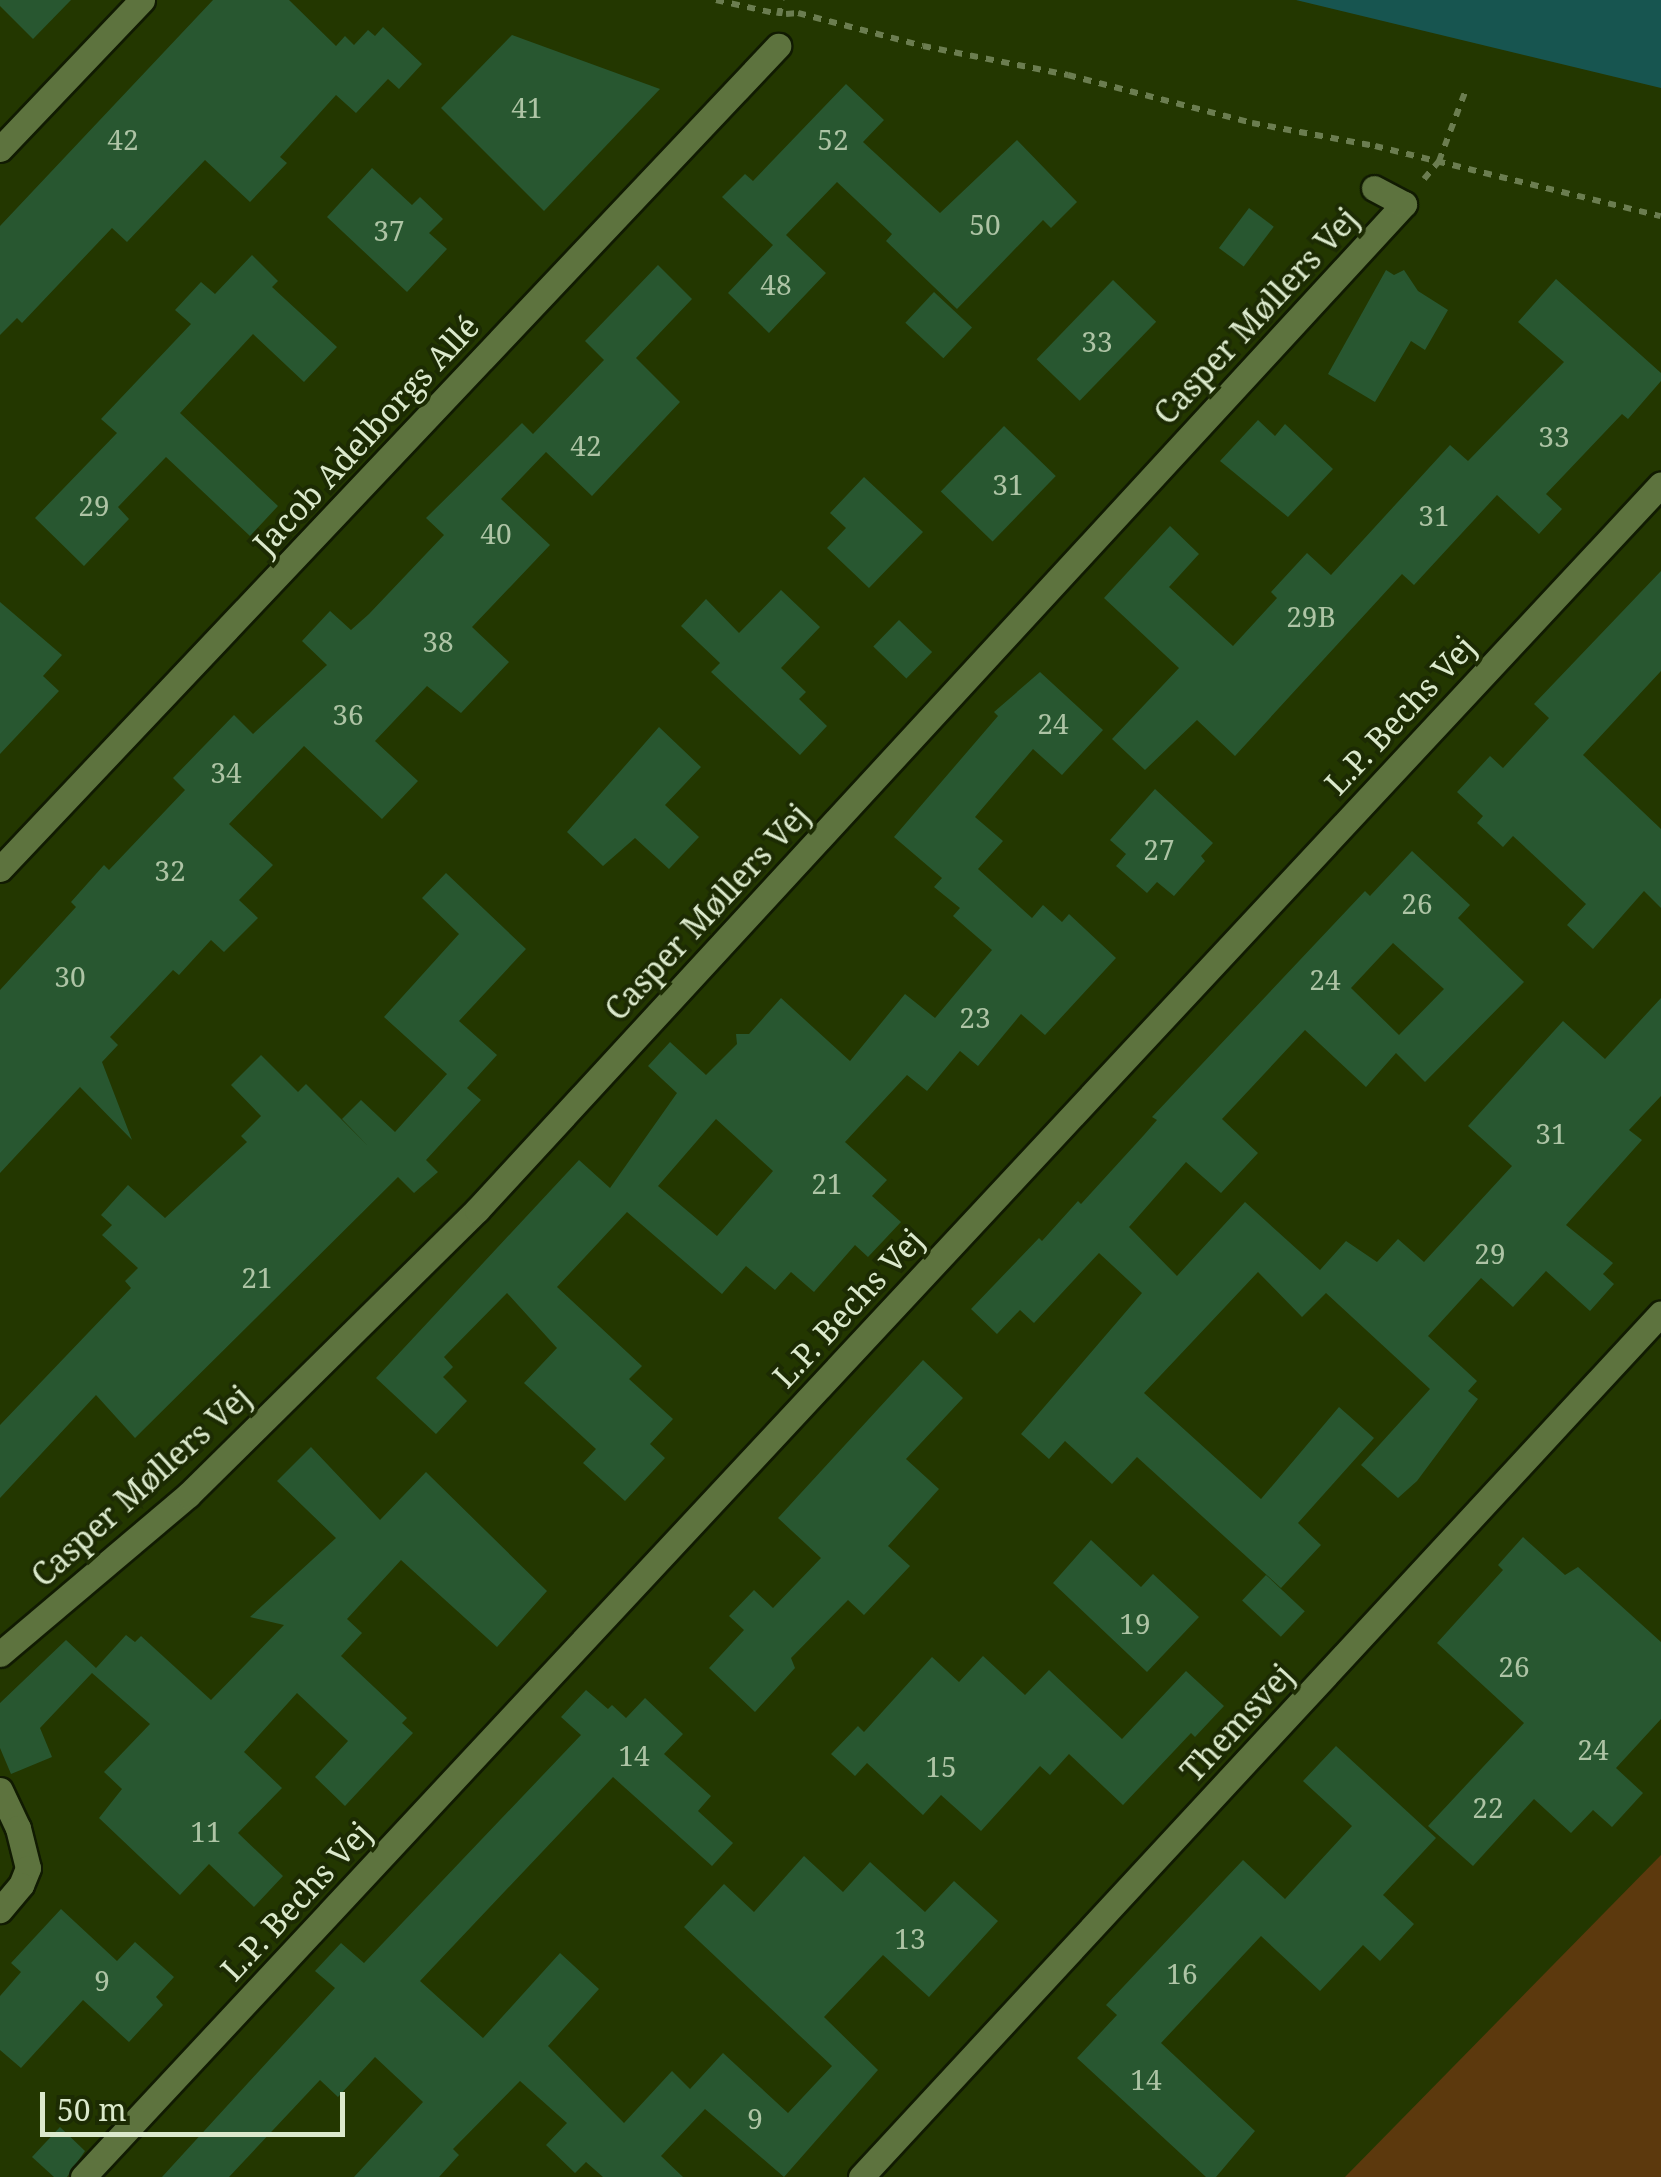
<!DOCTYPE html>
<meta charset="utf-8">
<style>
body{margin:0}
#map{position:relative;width:1661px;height:2177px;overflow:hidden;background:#233700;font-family:"Noto Serif",serif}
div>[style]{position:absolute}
.green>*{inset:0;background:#5c390d}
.water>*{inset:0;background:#175550}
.building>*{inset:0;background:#285730;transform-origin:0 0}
.path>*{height:6px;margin-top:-3px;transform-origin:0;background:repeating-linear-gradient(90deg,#6b7d50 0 8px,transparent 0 16px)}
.roads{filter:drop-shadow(2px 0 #111b02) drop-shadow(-2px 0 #111b02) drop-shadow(0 2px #111b02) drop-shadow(0 -2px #111b02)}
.minor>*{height:25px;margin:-12.5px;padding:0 12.5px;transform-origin:12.5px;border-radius:12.5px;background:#5d733e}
span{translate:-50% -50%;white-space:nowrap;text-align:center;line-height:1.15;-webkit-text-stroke:8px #1c2b03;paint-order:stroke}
.number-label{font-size:28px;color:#aec4a5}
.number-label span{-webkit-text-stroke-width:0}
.street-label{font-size:32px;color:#dbe9cc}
.scale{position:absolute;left:40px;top:2092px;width:305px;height:45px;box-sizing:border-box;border:5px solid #dbe9cc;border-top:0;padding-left:12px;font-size:30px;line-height:35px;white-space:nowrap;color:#dbe9cc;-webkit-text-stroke:8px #1c2b03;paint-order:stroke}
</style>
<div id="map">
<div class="green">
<i style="clip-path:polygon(1661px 1855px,1661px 2177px,1345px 2177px)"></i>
</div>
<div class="water">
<i style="clip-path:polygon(1296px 0,1661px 0,1661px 88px)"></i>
</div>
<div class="building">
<i style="clip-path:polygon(0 0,71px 0,33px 39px,0 6px)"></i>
<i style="clip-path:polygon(213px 0,289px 0,336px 46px,345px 36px,354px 45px,368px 30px,375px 36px,383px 27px,422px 64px,399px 89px,388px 79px,356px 113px,336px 95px,280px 157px,287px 163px,250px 202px,205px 160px,127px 242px,112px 228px,22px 323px,17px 318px,0 335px,0 226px)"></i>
<i style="clip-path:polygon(512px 35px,660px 89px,544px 211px,441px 108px)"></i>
<i style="clip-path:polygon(846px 84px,884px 120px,863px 142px,940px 213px,1017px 140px,1077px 202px,1051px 228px,1043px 220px,957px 309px,886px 241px,892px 234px,837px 182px,786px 235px,826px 273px,769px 333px,728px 293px,773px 245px,722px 197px,745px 174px,753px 181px)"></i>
<i style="clip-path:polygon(372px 168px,412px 205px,420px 197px,443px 219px,429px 233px,447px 249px,407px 292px,327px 217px)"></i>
<i style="left:1249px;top:208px;width:31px;height:50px;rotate:37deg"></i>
<i style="clip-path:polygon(252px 255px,278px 281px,272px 287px,337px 347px,304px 382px,253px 334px,180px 413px,278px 506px,250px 536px,166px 457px,118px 507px,129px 519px,84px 566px,35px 518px,117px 433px,101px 419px,191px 324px,175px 310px,201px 282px,215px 294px)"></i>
<i style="clip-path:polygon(658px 265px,692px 299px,636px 358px,680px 402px,592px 496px,546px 452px,501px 499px,550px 545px,472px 627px,509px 662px,461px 713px,427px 686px,375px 741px,418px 781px,382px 819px,304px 746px,229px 824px,273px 865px,239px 900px,258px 918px,224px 952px,211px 940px,179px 975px,173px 970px,110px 1037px,118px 1045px,102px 1062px,132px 1140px,80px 1087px,0 1173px,0 990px,76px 907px,71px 902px,104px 865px,109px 870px,185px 790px,173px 778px,234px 715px,253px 734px,327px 665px,302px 641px,330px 611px,351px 630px,369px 614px,444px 535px,426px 518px,522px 423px,533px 434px,604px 360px,585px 341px)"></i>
<i style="clip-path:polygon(1386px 270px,1394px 275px,1404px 270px,1418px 291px,1448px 310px,1425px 350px,1411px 341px,1375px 402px,1328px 374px)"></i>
<i style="clip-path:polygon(1556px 279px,1661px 373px,1661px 381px,1628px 419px,1622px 414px,1546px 494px,1562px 509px,1539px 534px,1497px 495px,1414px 585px,1402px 574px,1235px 756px,1197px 720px,1145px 770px,1112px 739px,1179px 668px,1104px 598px,1170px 526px,1199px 554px,1169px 587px,1233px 646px,1277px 598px,1271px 592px,1307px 553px,1331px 575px,1450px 445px,1468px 461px,1564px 362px,1518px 322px)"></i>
<i style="left:1113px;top:280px;width:60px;height:110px;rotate:44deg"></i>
<i style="left:934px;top:292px;width:52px;height:42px;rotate:43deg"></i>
<i style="clip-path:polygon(1258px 420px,1275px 436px,1285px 424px,1333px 469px,1288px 517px,1220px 461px)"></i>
<i style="left:1004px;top:426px;width:72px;height:91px;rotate:44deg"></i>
<i style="clip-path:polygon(864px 477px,923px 532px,869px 588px,827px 548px,846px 528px,830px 513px)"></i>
<i style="clip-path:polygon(1661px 571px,1661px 671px,1583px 755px,1661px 829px,1661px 908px,1644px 891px,1593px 949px,1567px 925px,1586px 904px,1513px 836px,1503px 847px,1477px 823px,1483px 816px,1457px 792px,1490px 756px,1503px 768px,1549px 718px,1534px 704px)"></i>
<i style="clip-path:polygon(781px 590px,820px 627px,781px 668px,806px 692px,799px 699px,827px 726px,800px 755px,711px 672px,720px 663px,681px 626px,706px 599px,739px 633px)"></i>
<i style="clip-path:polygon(0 602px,62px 655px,43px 676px,59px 691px,0 754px)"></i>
<i style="left:899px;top:620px;width:46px;height:37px;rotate:44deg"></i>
<i style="clip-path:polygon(evenodd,1040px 672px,1103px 730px,1062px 775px,1033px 749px,975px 817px,1003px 841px,978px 869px,1032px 918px,1043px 905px,1062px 922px,1069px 914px,1116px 958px,1045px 1035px,1021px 1014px,978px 1066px,960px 1051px,927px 1091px,907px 1075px,845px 1142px,887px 1180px,872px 1196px,901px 1222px,868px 1257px,855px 1245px,814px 1292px,791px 1272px,775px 1290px,746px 1266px,722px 1294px,627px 1212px,557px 1287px,642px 1366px,629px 1379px,673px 1419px,650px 1444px,665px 1458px,625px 1501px,583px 1463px,596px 1449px,524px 1383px,557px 1348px,507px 1293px,444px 1357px,453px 1367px,443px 1377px,467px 1401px,436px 1434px,376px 1378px,579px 1160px,610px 1188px,677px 1093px,648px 1066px,670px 1042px,706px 1075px,737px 1044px,736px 1034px,749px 1034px,781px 998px,850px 1061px,905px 994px,935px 1018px,992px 950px,953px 916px,960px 908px,934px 887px,942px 878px,894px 837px,998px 716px,994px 712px,1040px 672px,716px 1119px,773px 1171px,717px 1236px,658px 1186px,716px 1119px)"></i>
<i style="clip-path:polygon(659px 727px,701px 767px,665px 805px,699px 837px,669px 869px,635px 838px,603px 866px,567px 832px)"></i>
<i style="clip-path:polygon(1155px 789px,1213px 843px,1201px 856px,1205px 861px,1174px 896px,1157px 882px,1147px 893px,1116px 866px,1126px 854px,1110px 840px)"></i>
<i style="clip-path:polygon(evenodd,1412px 851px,1470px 905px,1458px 918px,1524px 982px,1425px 1082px,1396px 1053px,1366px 1087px,1305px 1030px,1222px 1119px,1258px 1153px,1221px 1193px,1186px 1162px,1129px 1227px,1177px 1276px,1245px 1202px,1320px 1270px,1346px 1241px,1377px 1262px,1398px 1239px,1424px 1262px,1512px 1166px,1468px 1126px,1563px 1021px,1605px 1059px,1661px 998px,1661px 1096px,1629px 1130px,1642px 1140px,1566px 1225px,1613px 1263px,1603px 1274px,1614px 1284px,1590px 1311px,1546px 1271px,1513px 1307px,1481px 1278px,1428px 1336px,1477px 1381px,1468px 1391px,1478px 1399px,1417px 1481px,1398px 1498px,1361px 1465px,1430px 1389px,1326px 1293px,1302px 1317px,1258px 1272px,1144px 1393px,1261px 1499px,1339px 1407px,1374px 1438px,1298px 1523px,1321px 1545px,1281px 1588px,1137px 1457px,1112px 1484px,1065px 1441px,1049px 1459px,1021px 1434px,1142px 1293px,1099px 1253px,1034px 1323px,1020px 1310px,997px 1334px,971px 1309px,1039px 1238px,1042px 1241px,1078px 1201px,1081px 1204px,1144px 1135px,1157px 1120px,1152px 1117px,1365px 891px,1370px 896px,1412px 851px,1393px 943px,1444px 989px,1399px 1035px,1351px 988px,1393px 943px)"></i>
<i style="clip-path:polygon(446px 873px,526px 949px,459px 1021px,497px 1055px,467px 1088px,481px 1100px,426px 1160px,438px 1172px,414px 1193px,398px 1177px,135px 1438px,96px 1395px,0 1498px,0 1425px,131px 1288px,125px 1281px,138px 1268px,102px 1235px,112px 1225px,101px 1215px,128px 1185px,165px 1218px,247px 1142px,241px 1136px,261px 1116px,231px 1085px,261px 1055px,298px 1092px,306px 1084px,368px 1146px,342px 1119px,361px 1100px,395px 1132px,447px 1074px,384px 1017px,459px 934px,422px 898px)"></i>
<i style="clip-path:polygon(923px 1360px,963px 1398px,906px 1459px,939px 1489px,888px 1546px,910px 1566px,864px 1615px,848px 1600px,791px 1658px,795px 1668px,755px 1712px,709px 1668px,744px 1630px,729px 1616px,754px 1590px,773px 1608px,821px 1558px,778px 1518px)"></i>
<i style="clip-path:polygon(311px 1447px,380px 1520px,426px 1472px,547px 1591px,497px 1647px,401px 1560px,347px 1619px,362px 1633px,341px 1656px,407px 1718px,402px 1723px,413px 1733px,345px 1806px,315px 1777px,348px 1741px,297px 1693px,244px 1752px,282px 1788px,238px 1833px,283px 1876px,254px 1907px,209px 1864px,180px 1895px,99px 1818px,122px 1789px,104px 1772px,150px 1724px,92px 1673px,40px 1728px,52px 1757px,11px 1774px,0 1748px,0 1703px,66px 1640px,96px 1668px,126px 1635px,135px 1642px,141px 1636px,211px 1700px,284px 1625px,250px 1617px,336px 1538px,277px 1481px)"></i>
<i style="clip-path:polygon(1523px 1537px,1565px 1575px,1578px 1567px,1661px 1642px,1661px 1719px,1616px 1768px,1643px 1793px,1612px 1827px,1593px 1810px,1571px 1833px,1534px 1799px,1473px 1866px,1428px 1826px,1524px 1723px,1437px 1643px,1503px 1570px,1498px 1565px)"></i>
<i style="clip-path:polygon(1091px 1540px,1141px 1587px,1153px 1574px,1199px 1617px,1147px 1672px,1053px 1583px)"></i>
<i style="left:1266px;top:1575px;width:53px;height:35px;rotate:43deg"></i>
<i style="clip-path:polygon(983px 1656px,1025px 1695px,1049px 1670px,1122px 1739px,1186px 1671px,1224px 1706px,1195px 1737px,1191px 1733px,1123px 1805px,1069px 1754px,1050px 1775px,1040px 1766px,981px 1831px,941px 1795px,923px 1815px,867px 1763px,855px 1776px,831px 1754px,858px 1726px,864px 1732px,932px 1657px,959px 1682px)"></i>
<i style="clip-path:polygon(586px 1690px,608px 1709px,612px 1705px,626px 1718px,645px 1698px,683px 1734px,664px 1754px,711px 1796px,698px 1811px,733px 1843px,712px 1866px,613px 1777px,420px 1981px,483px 2038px,560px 1953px,599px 1989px,548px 2046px,624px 2123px,672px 2071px,690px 2089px,723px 2053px,788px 2113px,832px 2066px,684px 1927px,724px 1884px,754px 1912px,804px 1856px,843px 1892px,870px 1862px,925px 1912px,954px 1881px,998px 1921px,929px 1997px,883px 1955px,824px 2017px,878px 2070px,784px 2177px,705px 2109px,661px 2156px,683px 2177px,603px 2177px,586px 2162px,575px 2173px,546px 2145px,567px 2123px,520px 2081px,453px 2149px,459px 2155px,439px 2177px,354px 2177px,423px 2102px,375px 2057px,338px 2097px,320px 2080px,229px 2177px,162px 2177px,335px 1988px,315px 1971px,341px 1943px,364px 1963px,581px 1735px,561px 1717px)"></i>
<i style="clip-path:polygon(1336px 1746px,1436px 1838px,1383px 1895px,1414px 1924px,1380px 1961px,1363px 1945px,1320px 1991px,1261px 1936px,1161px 2043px,1255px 2131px,1216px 2177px,1206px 2177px,1077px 2058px,1117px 2015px,1106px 2005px,1243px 1860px,1285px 1899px,1352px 1826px,1303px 1781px)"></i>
<i style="clip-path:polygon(61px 1909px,117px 1961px,135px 1942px,174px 1977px,156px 1997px,163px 2005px,129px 2042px,83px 2000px,21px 2068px,0 2050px,0 1996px,21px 1972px,11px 1963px)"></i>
<i style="clip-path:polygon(60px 2127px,85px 2151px,67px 2177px,54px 2177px,32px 2157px)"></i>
</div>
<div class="path">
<i style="left:716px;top:0;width:59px;rotate:12.6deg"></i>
<i style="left:786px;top:14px;width:12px;rotate:-5deg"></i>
<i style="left:798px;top:13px;width:129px;rotate:14.8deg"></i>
<i style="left:923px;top:46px;width:148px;rotate:11.3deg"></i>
<i style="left:1068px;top:75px;width:190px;rotate:14.6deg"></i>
<i style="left:1252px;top:123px;width:125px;rotate:10.6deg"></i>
<i style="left:1375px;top:146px;width:294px;rotate:13.8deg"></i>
<i style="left:779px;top:16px;width:16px;rotate:-79deg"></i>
<i style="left:1424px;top:179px;width:23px;rotate:-50deg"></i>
<i style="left:1439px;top:161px;width:79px;rotate:-69.3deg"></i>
</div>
<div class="roads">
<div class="minor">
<i style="left:0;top:149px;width:206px;rotate:-46.4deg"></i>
<i style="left:0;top:869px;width:1133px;rotate:-46.61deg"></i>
<i style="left:0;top:1654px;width:246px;rotate:-40.2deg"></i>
<i style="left:188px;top:1495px;width:406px;rotate:-44.6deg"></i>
<i style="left:477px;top:1210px;width:1368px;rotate:-47.34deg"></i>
<i style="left:1404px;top:204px;width:34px;rotate:-152deg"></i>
<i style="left:0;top:1790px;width:42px;rotate:64.7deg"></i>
<i style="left:18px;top:1828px;width:41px;rotate:76deg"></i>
<i style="left:28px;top:1868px;width:18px;rotate:112deg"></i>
<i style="left:21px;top:1885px;width:33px;rotate:130deg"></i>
<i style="left:83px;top:2177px;width:2314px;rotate:-47.01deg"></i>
<i style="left:861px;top:2177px;width:1177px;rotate:-47.2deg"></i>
</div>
</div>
<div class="number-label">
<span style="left:527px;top:107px">41</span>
<span style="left:123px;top:139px">42</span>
<span style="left:833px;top:139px">52</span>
<span style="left:985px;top:224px">50</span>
<span style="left:389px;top:230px">37</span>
<span style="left:776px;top:284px">48</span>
<span style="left:1097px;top:341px">33</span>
<span style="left:1554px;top:436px">33</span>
<span style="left:586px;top:445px">42</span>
<span style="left:1008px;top:484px">31</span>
<span style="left:94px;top:505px">29</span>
<span style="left:1434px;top:515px">31</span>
<span style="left:496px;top:533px">40</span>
<span style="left:1311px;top:616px">29B</span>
<span style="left:438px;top:641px">38</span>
<span style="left:348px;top:714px">36</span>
<span style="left:1053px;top:723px">24</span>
<span style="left:226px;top:772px">34</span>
<span style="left:1159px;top:849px">27</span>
<span style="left:170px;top:870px">32</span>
<span style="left:1417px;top:903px">26</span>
<span style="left:70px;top:976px">30</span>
<span style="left:1325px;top:979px">24</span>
<span style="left:975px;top:1017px">23</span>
<span style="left:1551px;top:1133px">31</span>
<span style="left:827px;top:1183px">21</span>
<span style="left:1490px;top:1253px">29</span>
<span style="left:257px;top:1277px">21</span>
<span style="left:1135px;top:1623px">19</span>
<span style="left:1514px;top:1666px">26</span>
<span style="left:1593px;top:1749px">24</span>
<span style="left:634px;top:1755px">14</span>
<span style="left:941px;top:1766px">15</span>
<span style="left:1488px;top:1807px">22</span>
<span style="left:206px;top:1831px">11</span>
<span style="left:910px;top:1938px">13</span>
<span style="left:1182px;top:1973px">16</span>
<span style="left:102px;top:1980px">9</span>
<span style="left:1146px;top:2079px">14</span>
<span style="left:755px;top:2118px">9</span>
</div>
<div class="street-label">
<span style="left:1256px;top:316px;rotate:-47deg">Casper Møllers Vej</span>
<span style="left:366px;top:435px;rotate:-47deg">Jacob Adelborgs Allé</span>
<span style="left:1400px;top:715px;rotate:-47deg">L.P. Bechs Vej</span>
<span style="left:707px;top:912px;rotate:-47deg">Casper Møllers Vej</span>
<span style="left:848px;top:1308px;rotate:-47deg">L.P. Bechs Vej</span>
<span style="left:141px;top:1486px;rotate:-42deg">Casper Møllers Vej</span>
<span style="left:1237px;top:1723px;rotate:-47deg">Themsvej</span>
<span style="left:296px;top:1901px;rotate:-47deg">L.P. Bechs Vej</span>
</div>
<div class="scale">50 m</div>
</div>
